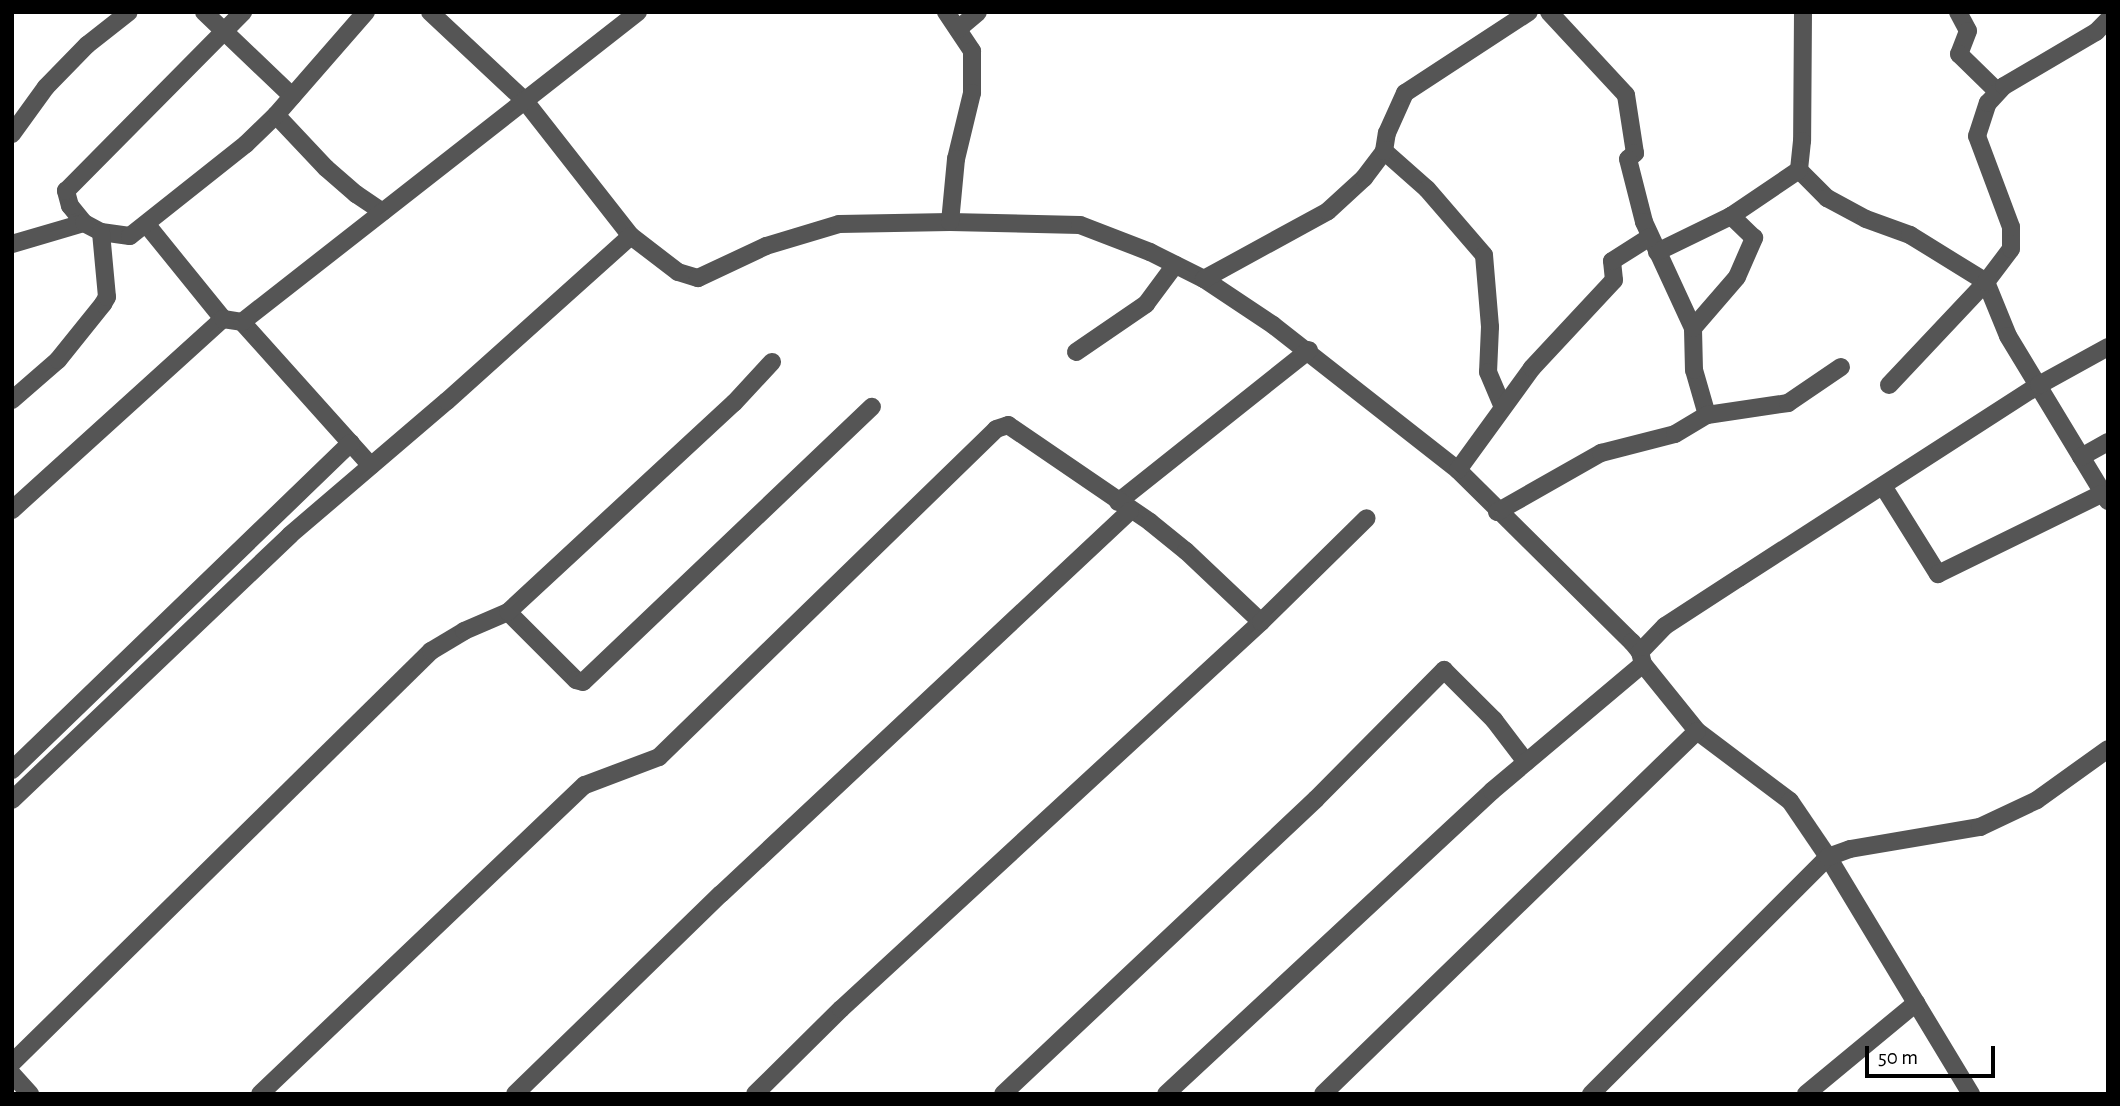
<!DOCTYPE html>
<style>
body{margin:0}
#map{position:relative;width:2120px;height:1106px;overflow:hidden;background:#fff;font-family:"Alegreya Sans",sans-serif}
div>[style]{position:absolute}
.minor>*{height:18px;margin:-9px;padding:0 9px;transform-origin:9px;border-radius:9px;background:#555}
span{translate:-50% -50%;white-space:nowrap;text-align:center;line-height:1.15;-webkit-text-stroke:7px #fff;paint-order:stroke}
.frame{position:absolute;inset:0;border:14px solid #000;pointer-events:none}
.scale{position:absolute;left:1865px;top:1046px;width:130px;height:32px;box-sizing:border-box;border:4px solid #000;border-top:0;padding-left:9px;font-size:21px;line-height:24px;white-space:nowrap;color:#000;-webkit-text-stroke:5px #fff;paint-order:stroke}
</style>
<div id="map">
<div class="minor">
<i style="left:204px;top:12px;width:122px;rotate:43.7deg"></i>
<i style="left:430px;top:12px;width:130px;rotate:43.1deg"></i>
<i style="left:525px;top:101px;width:172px;rotate:51.9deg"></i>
<i style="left:631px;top:236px;width:59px;rotate:37.5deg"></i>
<i style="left:678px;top:272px;width:21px;rotate:17deg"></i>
<i style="left:698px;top:278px;width:75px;rotate:-25.2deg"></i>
<i style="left:766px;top:246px;width:76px;rotate:-16.8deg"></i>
<i style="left:839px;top:224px;width:111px;rotate:-1deg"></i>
<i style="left:950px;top:222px;width:130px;rotate:1.3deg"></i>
<i style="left:1080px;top:225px;width:75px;rotate:21.1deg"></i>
<i style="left:1150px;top:252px;width:60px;rotate:26.6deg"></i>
<i style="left:1204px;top:279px;width:83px;rotate:33.7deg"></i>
<i style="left:1273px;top:325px;width:235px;rotate:38.1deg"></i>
<i style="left:1458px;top:470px;width:245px;rotate:44.7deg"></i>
<i style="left:1632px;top:642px;width:13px;rotate:51deg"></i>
<i style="left:1640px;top:652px;width:12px;rotate:76deg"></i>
<i style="left:1643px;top:664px;width:86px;rotate:51.1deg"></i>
<i style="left:1697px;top:731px;width:116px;rotate:37deg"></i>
<i style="left:1790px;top:801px;width:68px;rotate:55.8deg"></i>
<i style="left:1828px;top:857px;width:277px;rotate:58.9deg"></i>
<i style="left:946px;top:12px;width:47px;rotate:56.3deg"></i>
<i style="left:972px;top:51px;width:42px;rotate:90deg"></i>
<i style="left:972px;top:93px;width:68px;rotate:103.6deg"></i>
<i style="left:956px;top:159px;width:63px;rotate:95.4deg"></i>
<i style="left:1549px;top:12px;width:113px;rotate:47.1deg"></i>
<i style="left:1626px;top:95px;width:59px;rotate:81.2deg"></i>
<i style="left:1635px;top:153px;width:9px;rotate:139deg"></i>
<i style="left:1628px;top:159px;width:65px;rotate:75.7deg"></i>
<i style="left:1644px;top:222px;width:117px;rotate:65.2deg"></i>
<i style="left:1803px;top:12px;width:129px;rotate:90.4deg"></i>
<i style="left:1802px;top:141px;width:29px;rotate:96deg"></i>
<i style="left:1799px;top:170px;width:40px;rotate:45deg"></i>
<i style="left:1827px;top:198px;width:44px;rotate:28.3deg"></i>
<i style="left:1866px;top:219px;width:47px;rotate:20deg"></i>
<i style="left:1910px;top:235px;width:89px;rotate:31.7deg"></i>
<i style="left:1986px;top:282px;width:58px;rotate:67.8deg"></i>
<i style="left:2008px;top:336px;width:193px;rotate:58.8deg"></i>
<i style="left:1958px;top:12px;width:21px;rotate:62deg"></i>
<i style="left:1968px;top:31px;width:25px;rotate:111deg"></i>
<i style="left:1959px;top:54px;width:54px;rotate:44.3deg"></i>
<i style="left:958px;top:29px;width:26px;rotate:-40deg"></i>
<i style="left:276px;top:115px;width:73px;rotate:46.7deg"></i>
<i style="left:326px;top:168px;width:40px;rotate:41deg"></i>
<i style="left:356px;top:194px;width:32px;rotate:34deg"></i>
<i style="left:12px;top:134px;width:58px;rotate:-54.1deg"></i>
<i style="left:46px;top:87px;width:59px;rotate:-45.7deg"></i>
<i style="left:87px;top:45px;width:53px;rotate:-38.2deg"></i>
<i style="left:1384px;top:151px;width:57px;rotate:41.5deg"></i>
<i style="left:1427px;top:189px;width:87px;rotate:49.2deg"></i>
<i style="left:1484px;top:255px;width:72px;rotate:85.2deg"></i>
<i style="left:1490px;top:327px;width:45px;rotate:92.5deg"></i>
<i style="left:1488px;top:372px;width:36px;rotate:67deg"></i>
<i style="left:84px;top:223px;width:22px;rotate:-129deg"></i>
<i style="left:70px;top:206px;width:16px;rotate:-105deg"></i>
<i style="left:66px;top:191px;width:252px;rotate:-45.3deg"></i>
<i style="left:147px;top:225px;width:121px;rotate:51deg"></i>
<i style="left:12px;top:244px;width:75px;rotate:-16.3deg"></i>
<i style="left:84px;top:223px;width:19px;rotate:28deg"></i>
<i style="left:101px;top:232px;width:29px;rotate:8deg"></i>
<i style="left:130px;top:236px;width:148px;rotate:-38.4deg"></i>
<i style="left:246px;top:144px;width:42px;rotate:-44deg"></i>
<i style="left:276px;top:115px;width:137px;rotate:-48.9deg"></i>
<i style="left:1657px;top:252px;width:82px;rotate:-25.9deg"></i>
<i style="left:1204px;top:279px;width:141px;rotate:-28.7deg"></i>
<i style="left:1328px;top:211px;width:49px;rotate:-42.5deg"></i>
<i style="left:1364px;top:178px;width:34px;rotate:-53deg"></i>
<i style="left:1384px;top:151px;width:18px;rotate:-81deg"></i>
<i style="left:1387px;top:133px;width:44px;rotate:-65.8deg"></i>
<i style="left:1405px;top:93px;width:148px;rotate:-33.2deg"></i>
<i style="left:242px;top:322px;width:193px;rotate:48.1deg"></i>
<i style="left:1076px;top:352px;width:85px;rotate:-34.4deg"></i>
<i style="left:1146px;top:304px;width:49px;rotate:-53.4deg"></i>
<i style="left:1889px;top:385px;width:141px;rotate:-46.7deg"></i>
<i style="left:1986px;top:282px;width:41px;rotate:-52.9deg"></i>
<i style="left:2011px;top:249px;width:22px;rotate:-90deg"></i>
<i style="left:2011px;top:227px;width:97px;rotate:-110.5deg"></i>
<i style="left:1977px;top:136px;width:35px;rotate:-72deg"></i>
<i style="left:1988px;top:103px;width:23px;rotate:-47deg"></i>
<i style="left:2004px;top:86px;width:107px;rotate:-30.4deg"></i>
<i style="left:2096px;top:32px;width:17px;rotate:-45deg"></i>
<i style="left:12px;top:400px;width:61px;rotate:-41deg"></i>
<i style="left:58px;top:360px;width:72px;rotate:-51.2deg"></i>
<i style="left:103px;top:304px;width:8px;rotate:-60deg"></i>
<i style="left:107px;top:297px;width:65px;rotate:-95.3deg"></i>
<i style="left:1707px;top:415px;width:47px;rotate:-106.1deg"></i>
<i style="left:1694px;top:370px;width:42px;rotate:-91.4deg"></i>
<i style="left:1693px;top:328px;width:67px;rotate:-49.2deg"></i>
<i style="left:1737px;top:277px;width:43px;rotate:-66.4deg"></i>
<i style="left:1754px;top:238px;width:32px;rotate:-136deg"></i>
<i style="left:1731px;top:216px;width:82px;rotate:-34.1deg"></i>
<i style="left:2081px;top:457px;width:31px;rotate:-29deg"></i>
<i style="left:1458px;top:470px;width:126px;rotate:-54deg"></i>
<i style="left:1532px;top:368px;width:120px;rotate:-47deg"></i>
<i style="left:1614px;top:280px;width:19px;rotate:-96deg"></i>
<i style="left:1612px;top:261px;width:45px;rotate:-32.3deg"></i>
<i style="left:1883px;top:486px;width:104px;rotate:58deg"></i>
<i style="left:1938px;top:574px;width:182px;rotate:-26.1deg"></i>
<i style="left:1118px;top:502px;width:244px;rotate:-38.5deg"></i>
<i style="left:12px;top:510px;width:285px;rotate:-42.2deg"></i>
<i style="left:223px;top:319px;width:19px;rotate:9deg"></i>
<i style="left:242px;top:322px;width:503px;rotate:-38.05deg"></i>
<i style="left:1497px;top:512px;width:120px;rotate:-29.6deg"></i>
<i style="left:1601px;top:453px;width:76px;rotate:-14.4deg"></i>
<i style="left:1675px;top:434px;width:37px;rotate:-31deg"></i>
<i style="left:1707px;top:415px;width:82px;rotate:-8.4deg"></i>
<i style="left:1788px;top:403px;width:64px;rotate:-34.2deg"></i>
<i style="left:508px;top:612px;width:96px;rotate:45deg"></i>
<i style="left:576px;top:680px;width:7px;rotate:16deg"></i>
<i style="left:583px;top:682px;width:399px;rotate:-43.6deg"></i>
<i style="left:1640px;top:652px;width:36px;rotate:-46deg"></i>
<i style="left:1665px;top:626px;width:88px;rotate:-33deg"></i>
<i style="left:1739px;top:578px;width:357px;rotate:-32.8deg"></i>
<i style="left:2039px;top:385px;width:79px;rotate:-28.8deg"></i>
<i style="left:12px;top:770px;width:471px;rotate:-44deg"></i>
<i style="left:12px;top:800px;width:384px;rotate:-43.6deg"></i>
<i style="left:290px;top:535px;width:206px;rotate:-40.5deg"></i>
<i style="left:447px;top:401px;width:247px;rotate:-41.9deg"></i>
<i style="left:12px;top:1063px;width:588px;rotate:-44.52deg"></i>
<i style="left:431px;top:651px;width:39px;rotate:-31deg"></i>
<i style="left:464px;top:631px;width:48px;rotate:-23.4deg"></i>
<i style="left:508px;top:612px;width:308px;rotate:-42.8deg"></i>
<i style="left:734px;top:403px;width:56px;rotate:-47.2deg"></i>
<i style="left:12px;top:1074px;width:27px;rotate:48deg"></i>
<i style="left:260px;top:1094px;width:448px;rotate:-43.6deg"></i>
<i style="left:585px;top:785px;width:79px;rotate:-20.7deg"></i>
<i style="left:659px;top:757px;width:470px;rotate:-44.2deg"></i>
<i style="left:996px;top:429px;width:13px;rotate:-18deg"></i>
<i style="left:1008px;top:425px;width:172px;rotate:34.3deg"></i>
<i style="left:1150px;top:522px;width:46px;rotate:38.9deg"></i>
<i style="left:1186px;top:551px;width:103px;rotate:43.4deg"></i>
<i style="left:515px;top:1094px;width:287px;rotate:-44.2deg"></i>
<i style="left:721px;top:894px;width:560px;rotate:-43.12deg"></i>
<i style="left:755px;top:1094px;width:121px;rotate:-44.7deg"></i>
<i style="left:841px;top:1009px;width:571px;rotate:-42.66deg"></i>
<i style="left:1261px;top:622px;width:148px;rotate:-44.5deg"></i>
<i style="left:1003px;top:1094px;width:430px;rotate:-43.3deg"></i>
<i style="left:1316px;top:799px;width:182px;rotate:-45.2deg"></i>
<i style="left:1444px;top:670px;width:71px;rotate:45deg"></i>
<i style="left:1494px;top:720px;width:53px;rotate:52.7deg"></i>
<i style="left:1166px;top:1094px;width:445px;rotate:-42.9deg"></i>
<i style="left:1492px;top:791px;width:197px;rotate:-40.1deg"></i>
<i style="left:1323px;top:1094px;width:521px;rotate:-44.14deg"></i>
<i style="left:1591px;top:1094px;width:335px;rotate:-45deg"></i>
<i style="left:1828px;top:857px;width:23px;rotate:-20deg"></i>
<i style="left:1850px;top:849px;width:132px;rotate:-9.6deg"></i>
<i style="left:1980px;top:827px;width:63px;rotate:-25.3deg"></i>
<i style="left:2037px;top:800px;width:87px;rotate:-35.7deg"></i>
<i style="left:1806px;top:1094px;width:143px;rotate:-39.6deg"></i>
</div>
<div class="frame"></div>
<div class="scale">50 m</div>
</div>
